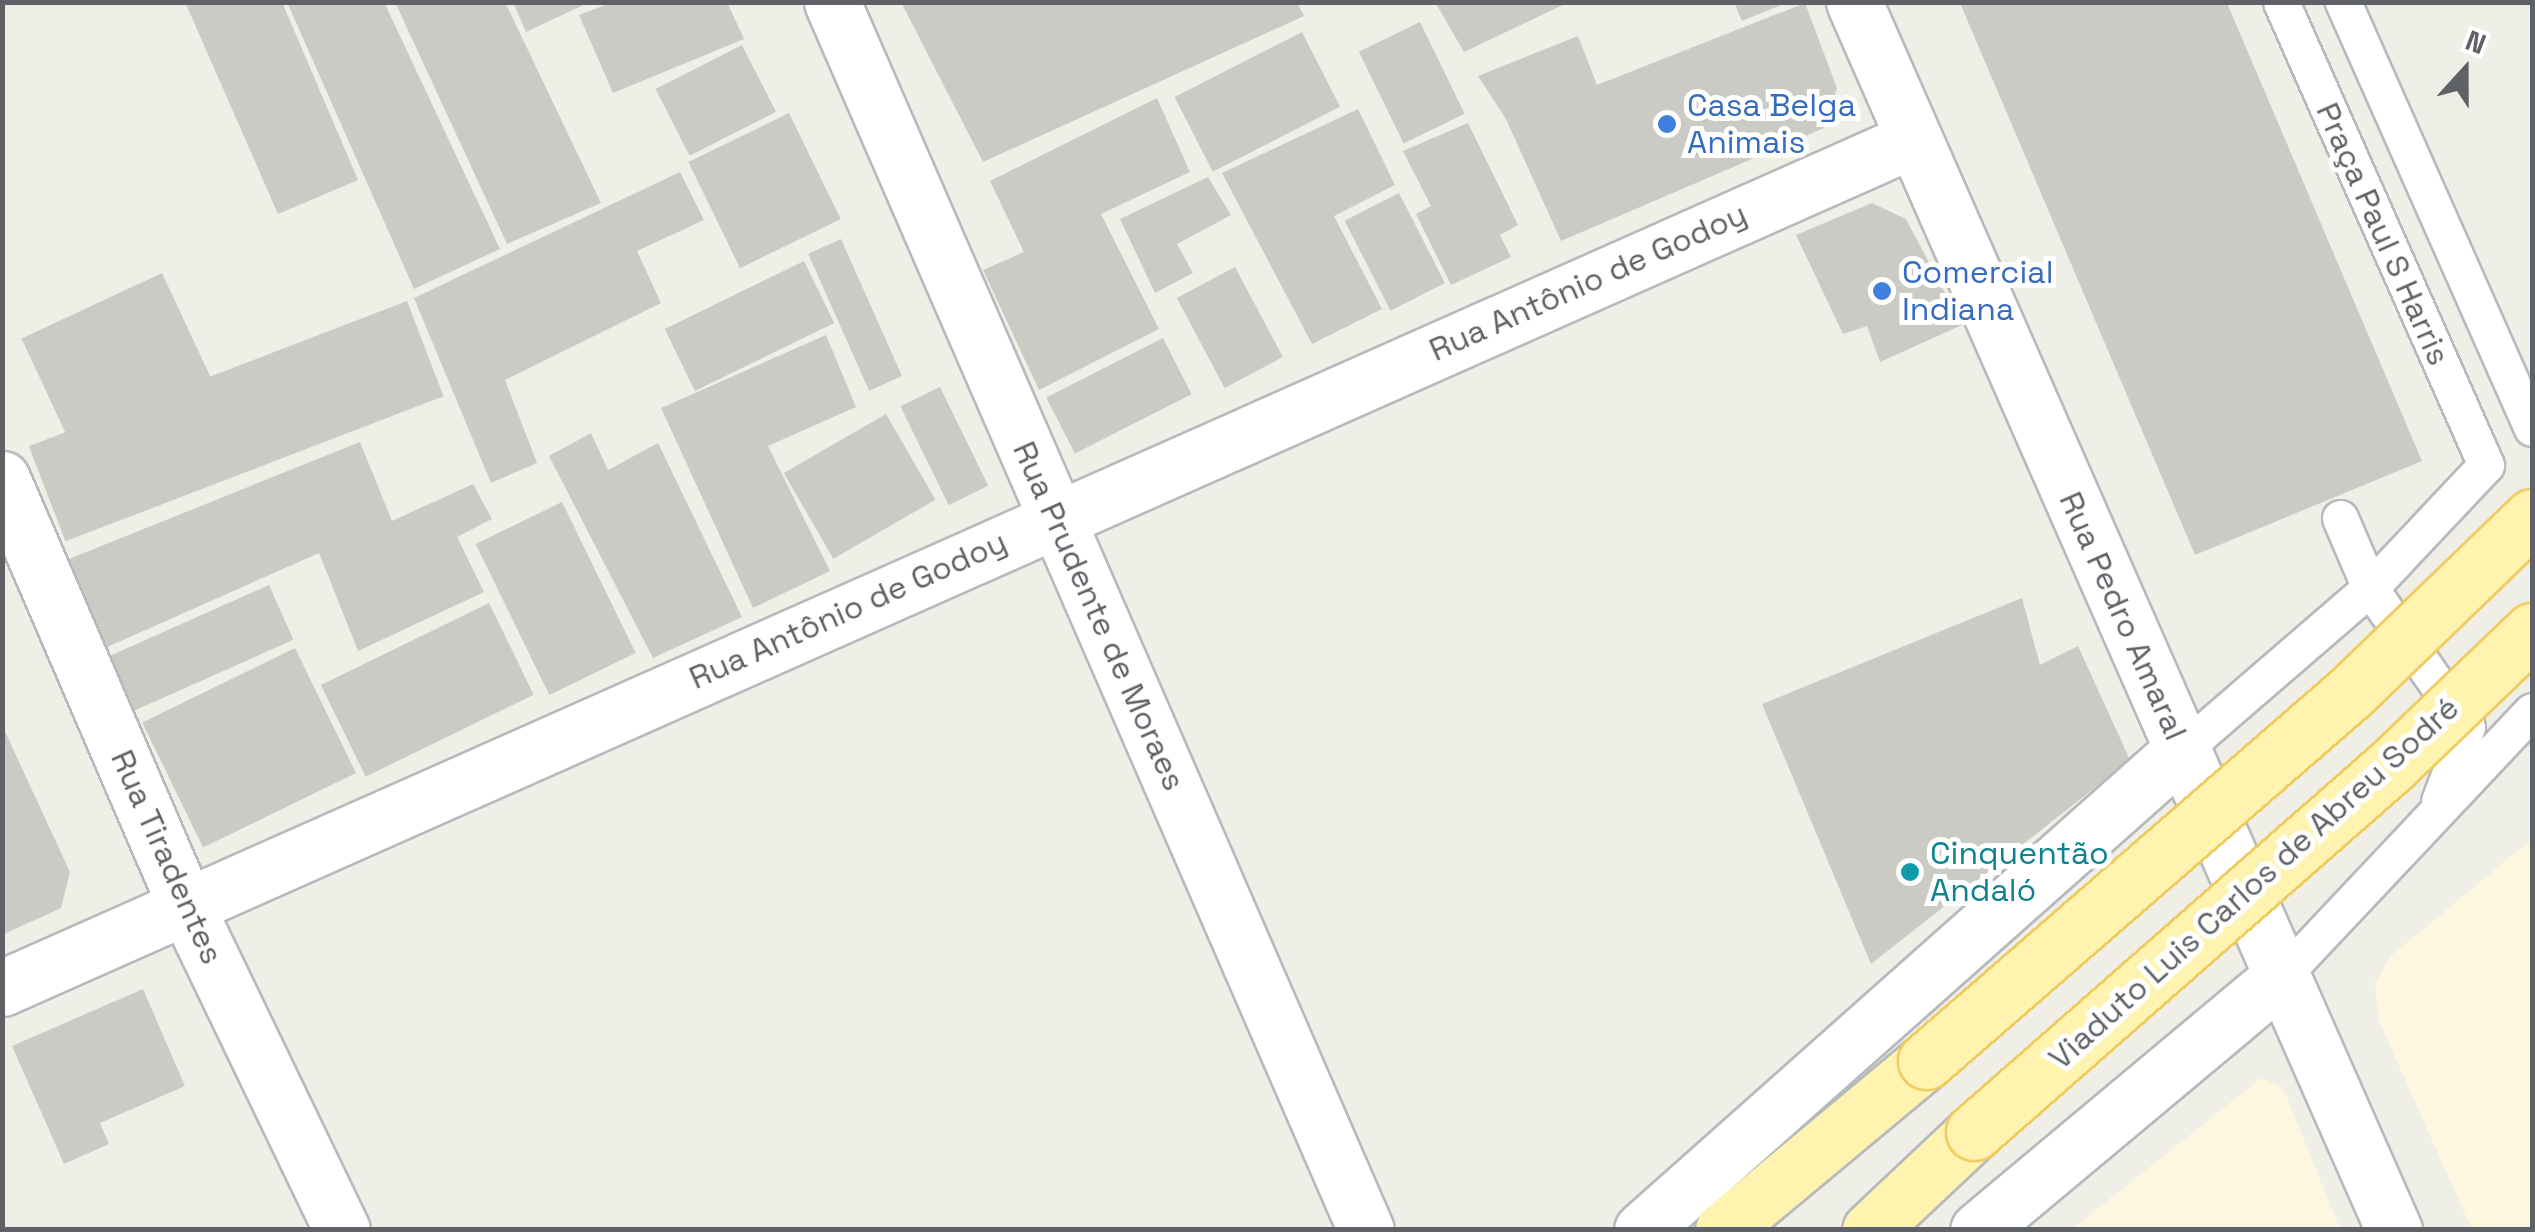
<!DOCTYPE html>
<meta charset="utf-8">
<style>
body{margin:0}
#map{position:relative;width:2535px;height:1232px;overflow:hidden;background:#f0efe7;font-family:"Space Grotesk",sans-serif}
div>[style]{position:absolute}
.commercial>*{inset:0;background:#fef7df}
.building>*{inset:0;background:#cccac4;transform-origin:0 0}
.roads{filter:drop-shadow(2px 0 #b7b9bd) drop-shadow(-2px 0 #b7b9bd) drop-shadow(0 2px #b7b9bd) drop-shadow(0 -2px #b7b9bd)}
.lane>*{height:35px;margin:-17.5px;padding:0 17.5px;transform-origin:17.5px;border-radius:17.5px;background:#fff}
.street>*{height:55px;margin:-27.5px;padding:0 27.5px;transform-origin:27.5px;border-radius:27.5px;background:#fff}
.secondary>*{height:55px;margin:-27.5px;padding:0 27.5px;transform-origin:27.5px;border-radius:27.5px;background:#fff}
.primary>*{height:55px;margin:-27.5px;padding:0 27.5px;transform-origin:27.5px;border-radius:27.5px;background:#fef3af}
.bridges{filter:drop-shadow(2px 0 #f0cb60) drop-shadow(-2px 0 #f0cb60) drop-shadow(0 2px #f0cb60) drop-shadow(0 -2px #f0cb60)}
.primary-bridge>*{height:55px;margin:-27.5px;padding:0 27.5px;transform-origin:27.5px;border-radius:27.5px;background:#fef3af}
.dots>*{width:28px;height:28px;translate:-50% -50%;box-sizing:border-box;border:5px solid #fff;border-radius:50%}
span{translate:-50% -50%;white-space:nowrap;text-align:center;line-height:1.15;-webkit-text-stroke:10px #fff;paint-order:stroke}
.shop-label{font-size:32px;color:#366cbe}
.left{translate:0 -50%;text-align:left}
.street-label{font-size:32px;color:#5e6267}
.culture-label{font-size:32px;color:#0d838f}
.frame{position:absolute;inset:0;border:5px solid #5e6267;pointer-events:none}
.north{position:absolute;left:2415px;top:20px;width:100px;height:100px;-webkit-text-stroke:8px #fff;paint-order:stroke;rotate:21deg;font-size:28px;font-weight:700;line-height:40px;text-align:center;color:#5e6267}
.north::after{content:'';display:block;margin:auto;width:35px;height:45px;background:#5e6267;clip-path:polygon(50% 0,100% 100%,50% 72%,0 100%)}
</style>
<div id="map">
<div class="commercial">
<i style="clip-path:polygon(2532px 839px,2532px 1229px,2472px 1229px,2379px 1021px,2375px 983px,2391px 956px)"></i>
<i style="clip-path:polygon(2261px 1078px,2283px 1088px,2340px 1229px,2072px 1229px)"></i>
</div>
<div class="building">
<i style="clip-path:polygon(185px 2px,282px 2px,358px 180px,278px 214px)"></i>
<i style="clip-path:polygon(287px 2px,384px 2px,500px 249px,414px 289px)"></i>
<i style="clip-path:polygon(395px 2px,505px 2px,601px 203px,507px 244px)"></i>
<i style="clip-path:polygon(513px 2px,590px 2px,526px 32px)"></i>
<i style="clip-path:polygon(613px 2px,727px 2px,744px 39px,613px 93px,579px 15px)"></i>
<i style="clip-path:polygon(901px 2px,1297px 2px,1304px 16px,983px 162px)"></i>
<i style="clip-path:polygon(1435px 2px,1569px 2px,1464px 52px)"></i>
<i style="clip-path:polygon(1734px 2px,1786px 2px,1786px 3px,1742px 21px)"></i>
<i style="clip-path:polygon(1805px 3px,1837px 88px,1824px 128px,1561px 241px,1506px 119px,1478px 76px,1578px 36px,1597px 85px)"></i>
<i style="clip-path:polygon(1960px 3px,2227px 3px,2422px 461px,2195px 555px)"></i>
<i style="left:1420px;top:22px;width:102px;height:68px;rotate:64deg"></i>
<i style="left:1302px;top:32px;width:84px;height:143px;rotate:63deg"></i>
<i style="left:742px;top:45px;width:75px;height:97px;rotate:63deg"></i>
<i style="clip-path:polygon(1157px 98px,1190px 172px,1101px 214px,1159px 329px,1039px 390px,983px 270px,1024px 252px,990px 181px)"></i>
<i style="clip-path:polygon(1358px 109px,1395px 185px,1334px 216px,1382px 309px,1312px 344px,1222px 173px)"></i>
<i style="left:789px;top:113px;width:118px;height:112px;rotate:64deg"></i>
<i style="clip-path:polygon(1468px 123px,1518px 225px,1500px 235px,1511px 257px,1451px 285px,1416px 214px,1431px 206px,1403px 151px)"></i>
<i style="clip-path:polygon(680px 172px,704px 220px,637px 251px,661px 303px,505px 380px,537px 463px,491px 483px,414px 298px)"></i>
<i style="clip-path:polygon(1208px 177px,1231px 215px,1177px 244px,1193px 273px,1155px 293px,1120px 219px)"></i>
<i style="left:1399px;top:193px;width:101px;height:61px;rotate:63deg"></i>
<i style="clip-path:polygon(1872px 203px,1906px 219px,1962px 325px,1880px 362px,1867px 326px,1843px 334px,1796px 235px)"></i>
<i style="left:841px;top:239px;width:150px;height:36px;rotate:66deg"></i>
<i style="left:804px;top:261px;width:69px;height:155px;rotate:64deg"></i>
<i style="left:1235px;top:267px;width:102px;height:66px;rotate:62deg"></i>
<i style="left:162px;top:273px;width:115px;height:155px;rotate:65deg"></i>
<i style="left:407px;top:301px;width:102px;height:405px;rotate:69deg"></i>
<i style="clip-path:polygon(826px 335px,856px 407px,768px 446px,830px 571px,753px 608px,661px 408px)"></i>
<i style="left:1163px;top:338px;width:63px;height:131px;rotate:63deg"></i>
<i style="left:940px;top:387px;width:110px;height:44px;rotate:64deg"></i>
<i style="left:886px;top:414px;width:99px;height:118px;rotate:60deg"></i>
<i style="clip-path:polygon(591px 433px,608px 470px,658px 443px,742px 617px,653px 658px,549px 456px)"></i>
<i style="clip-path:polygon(360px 442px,392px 521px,473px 484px,492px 519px,457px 537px,484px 592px,358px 651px,319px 553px,105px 648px,69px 559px)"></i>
<i style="left:562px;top:502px;width:168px;height:96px;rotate:64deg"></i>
<i style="left:269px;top:585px;width:60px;height:180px;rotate:66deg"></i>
<i style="clip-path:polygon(2022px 598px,2040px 665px,2078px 646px,2130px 760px,1871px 964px,1762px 704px)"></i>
<i style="left:489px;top:603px;width:102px;height:187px;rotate:64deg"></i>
<i style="left:295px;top:648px;width:139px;height:170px;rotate:64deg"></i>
<i style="clip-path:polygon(2px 725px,70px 872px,61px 908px,2px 935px)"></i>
<i style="clip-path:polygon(143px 989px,185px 1086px,100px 1123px,109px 1144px,64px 1164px,12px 1046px)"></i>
</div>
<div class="roads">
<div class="lane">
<i style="left:2343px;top:2px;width:466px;rotate:66.1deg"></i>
<i style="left:2340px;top:518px;width:76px;rotate:66.8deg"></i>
<i style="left:2370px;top:588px;width:169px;rotate:55.1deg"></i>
<i style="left:2467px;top:727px;width:79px;rotate:110.7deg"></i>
<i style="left:2182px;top:750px;width:248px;rotate:-40.8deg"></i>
<i style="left:2370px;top:588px;width:169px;rotate:-46.7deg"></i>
<i style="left:2486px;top:465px;width:506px;rotate:-113.88deg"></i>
<i style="left:2282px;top:976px;width:364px;rotate:-46.7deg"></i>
</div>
<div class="street">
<i style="left:2px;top:479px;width:467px;rotate:66.7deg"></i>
<i style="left:187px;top:908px;width:357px;rotate:64.3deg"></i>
<i style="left:2282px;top:976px;width:278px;rotate:66.2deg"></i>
<i style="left:2px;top:988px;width:2092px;rotate:-23.94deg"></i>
</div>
<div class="secondary">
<i style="left:832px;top:2px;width:1339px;rotate:66.5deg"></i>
<i style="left:1854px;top:2px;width:1064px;rotate:66.28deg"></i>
<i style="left:2282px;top:976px;width:396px;rotate:140.1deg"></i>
<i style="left:1642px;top:1230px;width:722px;rotate:-41.63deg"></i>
</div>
<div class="primary">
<i style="left:1723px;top:1230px;width:264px;rotate:-39.8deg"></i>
<i style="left:1870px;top:1230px;width:143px;rotate:-43.3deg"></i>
</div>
</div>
<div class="bridges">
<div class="primary-bridge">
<i style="left:1926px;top:1061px;width:563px;rotate:-40.97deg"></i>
<i style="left:2351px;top:692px;width:252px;rotate:-44deg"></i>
<i style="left:1974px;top:1132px;width:555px;rotate:-41.27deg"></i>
<i style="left:2391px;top:766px;width:195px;rotate:-43.8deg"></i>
</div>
</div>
<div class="dots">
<i style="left:1667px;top:124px;background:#3f7fe0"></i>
<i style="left:1882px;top:291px;background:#3f7fe0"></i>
<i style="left:1910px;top:872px;background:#0f9aa8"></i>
</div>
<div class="shop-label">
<span class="left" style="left:1687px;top:124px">Casa Belga<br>Animais</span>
<span class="left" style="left:1902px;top:291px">Comercial<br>Indiana</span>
</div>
<div class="street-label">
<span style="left:2383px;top:234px;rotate:66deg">Praça Paul S Harris</span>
<span style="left:1588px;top:282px;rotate:-24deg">Rua Antônio de Godoy</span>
<span style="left:848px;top:610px;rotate:-24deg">Rua Antônio de Godoy</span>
<span style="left:1099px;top:616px;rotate:66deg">Rua Prudente de Moraes</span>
<span style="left:2123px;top:616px;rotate:66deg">Rua Pedro Amaral</span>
<span style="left:167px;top:857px;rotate:66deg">Rua Tiradentes</span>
<span style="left:2254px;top:883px;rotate:-42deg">Viaduto Luis Carlos de Abreu Sodré</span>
</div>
<div class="culture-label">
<span class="left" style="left:1930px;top:872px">Cinquentão<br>Andaló</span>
</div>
<div class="frame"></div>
<div class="north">N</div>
</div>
